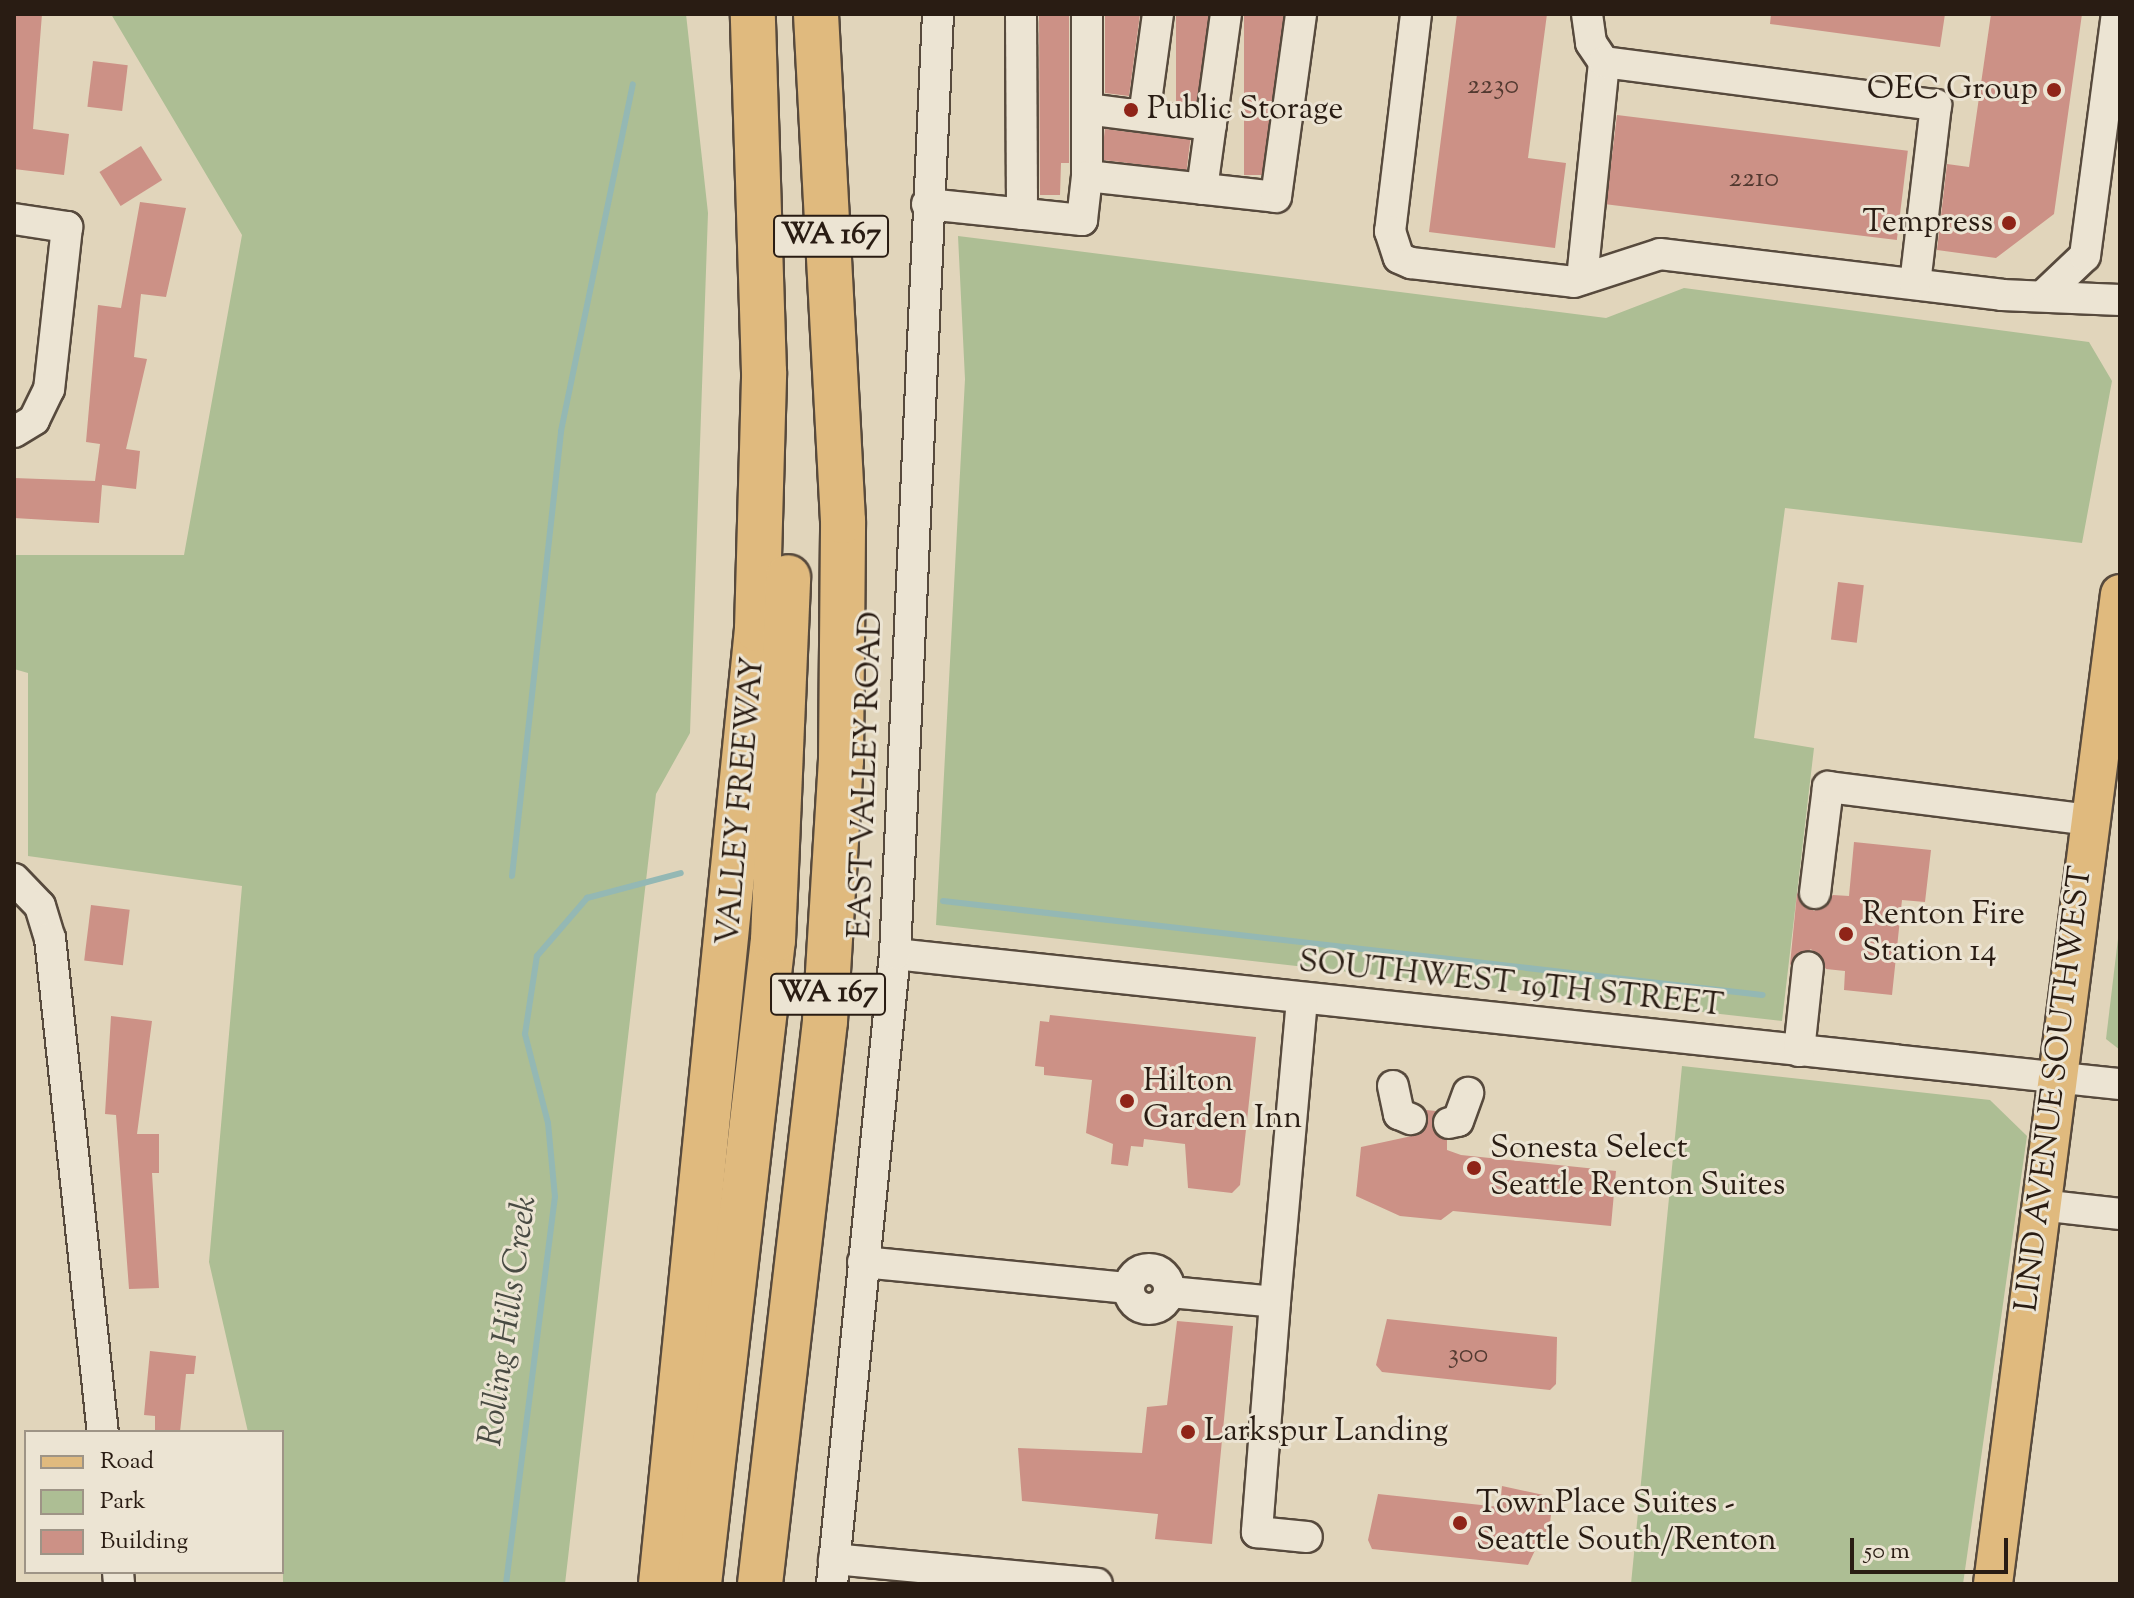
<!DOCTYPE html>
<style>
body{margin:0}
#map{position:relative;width:2134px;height:1598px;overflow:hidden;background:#e1d5bb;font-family:"Sorts Mill Goudy",serif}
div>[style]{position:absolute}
.green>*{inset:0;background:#adbe94}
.stream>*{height:6px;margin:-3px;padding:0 3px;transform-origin:3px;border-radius:3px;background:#94b8b4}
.building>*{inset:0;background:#cc9186;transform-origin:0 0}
.roads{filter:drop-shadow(2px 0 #574a3d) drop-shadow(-2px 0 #574a3d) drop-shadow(0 2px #574a3d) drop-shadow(0 -2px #574a3d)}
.minor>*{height:30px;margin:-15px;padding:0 15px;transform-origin:15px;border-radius:15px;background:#ece4d3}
.minor>.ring{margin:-15px;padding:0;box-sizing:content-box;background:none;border:30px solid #ece4d3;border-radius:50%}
.major>*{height:38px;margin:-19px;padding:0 19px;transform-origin:19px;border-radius:19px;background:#e0ba7e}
.highway>*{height:44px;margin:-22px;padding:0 22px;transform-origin:22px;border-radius:22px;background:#e0ba7e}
.dots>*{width:22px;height:22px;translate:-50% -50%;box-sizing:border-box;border:4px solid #ece4d3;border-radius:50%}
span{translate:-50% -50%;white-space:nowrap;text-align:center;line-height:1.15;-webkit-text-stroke:6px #ece4d3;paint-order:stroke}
.number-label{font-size:28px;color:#523930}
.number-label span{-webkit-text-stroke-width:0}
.shield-label span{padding:2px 6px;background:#ece4d3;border:2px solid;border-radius:6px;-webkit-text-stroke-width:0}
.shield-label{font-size:30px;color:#291c13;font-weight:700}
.poi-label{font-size:32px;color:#291c13}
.right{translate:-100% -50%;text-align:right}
.left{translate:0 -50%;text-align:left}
.street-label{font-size:32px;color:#291c13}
.water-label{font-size:34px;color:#494b43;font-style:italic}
.frame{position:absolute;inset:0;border:16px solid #291c13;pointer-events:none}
.legend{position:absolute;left:24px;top:1430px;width:260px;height:144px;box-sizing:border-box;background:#ece4d3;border:2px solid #9e9486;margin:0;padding:10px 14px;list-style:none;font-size:24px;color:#291c13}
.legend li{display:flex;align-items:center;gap:16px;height:40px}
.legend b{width:40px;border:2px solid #9e9486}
.scale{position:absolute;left:1850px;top:1538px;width:158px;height:36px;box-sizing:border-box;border:4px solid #291c13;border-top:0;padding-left:10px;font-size:24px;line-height:28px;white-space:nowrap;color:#291c13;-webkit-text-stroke:6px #ece4d3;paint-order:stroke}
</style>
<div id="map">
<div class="green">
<i style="clip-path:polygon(111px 14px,686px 14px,708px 213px,690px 733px,656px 794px,565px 1584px,283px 1584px,282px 1432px,248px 1432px,209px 1262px,242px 886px,28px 856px,28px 673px,14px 669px,14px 555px,184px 555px,242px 235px)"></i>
<i style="clip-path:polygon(958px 236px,1606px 318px,1684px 288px,2089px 342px,2112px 381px,2082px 543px,1785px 508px,1754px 738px,1814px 748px,1782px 1021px,936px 925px,965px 379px)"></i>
<i style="clip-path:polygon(2120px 922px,2120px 1050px,2106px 1039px)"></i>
<i style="clip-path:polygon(1682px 1066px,1990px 1100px,2027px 1136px,1963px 1584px,1631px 1584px)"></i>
</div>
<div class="stream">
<i style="left:512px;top:876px;width:448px;rotate:-83.7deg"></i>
<i style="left:561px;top:431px;width:354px;rotate:-78.3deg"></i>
<i style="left:943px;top:901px;width:825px;rotate:6.54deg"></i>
<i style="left:506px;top:1584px;width:390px;rotate:-82.8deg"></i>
<i style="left:555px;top:1197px;width:74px;rotate:-95.4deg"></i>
<i style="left:548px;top:1123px;width:92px;rotate:-104.5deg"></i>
<i style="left:525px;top:1034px;width:79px;rotate:-81.3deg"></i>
<i style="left:537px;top:956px;width:77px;rotate:-49.2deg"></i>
<i style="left:587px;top:898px;width:97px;rotate:-14.9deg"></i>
</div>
<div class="building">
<i style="clip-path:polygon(14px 14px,42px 14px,33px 129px,69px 134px,64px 175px,14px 169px)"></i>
<i style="clip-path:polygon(1039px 14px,1069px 14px,1069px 163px,1061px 163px,1060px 195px,1040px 195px)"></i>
<i style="clip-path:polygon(1105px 14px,1140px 14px,1129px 96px,1105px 93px)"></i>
<i style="left:1176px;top:14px;width:32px;height:88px"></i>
<i style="left:1244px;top:14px;width:39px;height:161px"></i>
<i style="clip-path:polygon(1457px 14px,1547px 14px,1528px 158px,1566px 163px,1555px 248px,1429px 232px)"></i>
<i style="clip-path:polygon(1771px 14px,1945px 14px,1940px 47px,1770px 24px)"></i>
<i style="clip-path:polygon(1991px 14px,2082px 14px,2054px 214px,1996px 258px,1937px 250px,1947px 164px,1969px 167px)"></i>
<i style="left:93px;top:61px;width:35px;height:46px;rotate:7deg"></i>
<i style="left:1617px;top:115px;width:293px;height:90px;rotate:7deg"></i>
<i style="left:1105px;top:129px;width:86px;height:31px;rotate:7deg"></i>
<i style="left:141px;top:146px;width:40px;height:49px;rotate:58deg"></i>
<i style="clip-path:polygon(140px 202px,186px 208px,166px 297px,141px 294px,134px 357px,147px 359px,126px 449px,140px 451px,136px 489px,102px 485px,99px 523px,14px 518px,14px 478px,95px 481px,100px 444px,86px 442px,98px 305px,121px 308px)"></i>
<i style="left:1838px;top:582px;width:26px;height:58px;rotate:7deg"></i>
<i style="clip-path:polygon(1854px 842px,1931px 850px,1925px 902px,1902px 900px,1892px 995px,1844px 990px,1845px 971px,1826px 969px,1811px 949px,1790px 965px,1797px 893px,1814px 911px,1833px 895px,1849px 896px)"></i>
<i style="left:91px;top:905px;width:39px;height:56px;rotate:7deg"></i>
<i style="clip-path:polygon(1050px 1015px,1256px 1037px,1240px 1185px,1232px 1193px,1188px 1188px,1185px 1144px,1144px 1139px,1143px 1147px,1131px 1146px,1128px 1166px,1111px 1164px,1113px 1144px,1086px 1133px,1092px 1080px,1044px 1075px,1044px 1067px,1035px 1066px,1040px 1021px,1049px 1022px)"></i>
<i style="clip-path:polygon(111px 1016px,152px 1021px,137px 1134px,159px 1134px,159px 1173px,152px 1173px,159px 1288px,129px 1289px,116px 1115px,105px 1114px)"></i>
<i style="clip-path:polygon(1426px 1110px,1436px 1111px,1432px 1128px,1447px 1140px,1447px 1150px,1461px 1155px,1616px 1171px,1611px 1226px,1453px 1211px,1441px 1220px,1400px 1216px,1356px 1196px,1361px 1147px,1421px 1134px)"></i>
<i style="clip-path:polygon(1387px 1319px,1557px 1337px,1556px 1384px,1550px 1390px,1382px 1372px,1376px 1365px)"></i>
<i style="clip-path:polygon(1177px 1321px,1233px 1326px,1212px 1544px,1155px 1539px,1158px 1514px,1022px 1501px,1018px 1448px,1142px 1453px,1147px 1407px,1167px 1405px)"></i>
<i style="clip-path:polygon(150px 1351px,196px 1356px,194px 1374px,186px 1374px,180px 1432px,155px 1432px,155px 1416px,144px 1415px)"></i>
<i style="clip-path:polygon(1502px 1486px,1553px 1497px,1548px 1541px,1540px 1540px,1528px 1565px,1372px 1549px,1368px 1540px,1378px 1494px,1500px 1507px)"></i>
</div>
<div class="roads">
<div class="minor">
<i style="left:1021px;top:14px;width:200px;rotate:89.7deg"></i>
<i style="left:1416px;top:14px;width:219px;rotate:96.8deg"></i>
<i style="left:1390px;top:231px;width:28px;rotate:72deg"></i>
<i style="left:1399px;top:258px;width:13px;rotate:23deg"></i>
<i style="left:1411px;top:263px;width:164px;rotate:6.6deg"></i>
<i style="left:1574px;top:282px;width:90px;rotate:-18deg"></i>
<i style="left:1660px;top:254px;width:344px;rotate:6.8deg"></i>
<i style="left:2002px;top:295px;width:118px;rotate:2.4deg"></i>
<i style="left:1587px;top:14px;width:29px;rotate:82deg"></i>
<i style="left:1591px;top:43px;width:23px;rotate:56deg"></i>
<i style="left:1087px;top:109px;width:125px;rotate:7.4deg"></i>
<i style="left:1144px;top:116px;width:103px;rotate:-82.2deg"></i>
<i style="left:1087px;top:176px;width:162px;rotate:-90deg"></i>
<i style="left:1202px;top:189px;width:177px;rotate:-82.2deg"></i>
<i style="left:927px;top:204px;width:156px;rotate:5.9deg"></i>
<i style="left:1082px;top:220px;width:44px;rotate:-83.5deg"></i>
<i style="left:1087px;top:176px;width:190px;rotate:6.3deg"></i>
<i style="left:1276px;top:197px;width:185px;rotate:-82.2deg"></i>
<i style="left:14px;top:219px;width:54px;rotate:8.6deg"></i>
<i style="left:67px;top:227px;width:163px;rotate:96.3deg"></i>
<i style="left:49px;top:389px;width:34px;rotate:116deg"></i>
<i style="left:34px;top:420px;width:23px;rotate:149deg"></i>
<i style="left:1582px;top:279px;width:218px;rotate:-84.2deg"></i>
<i style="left:1604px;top:62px;width:335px;rotate:7.4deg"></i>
<i style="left:1936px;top:105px;width:180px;rotate:96.7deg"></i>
<i style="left:2047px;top:292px;width:52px;rotate:-43.5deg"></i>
<i style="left:2085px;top:256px;width:244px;rotate:-82.5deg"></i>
<i style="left:14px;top:879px;width:37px;rotate:46deg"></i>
<i style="left:40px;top:906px;width:34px;rotate:73deg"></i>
<i style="left:50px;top:938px;width:497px;rotate:83.9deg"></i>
<i style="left:1815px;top:893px;width:107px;rotate:-83deg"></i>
<i style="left:1828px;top:787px;width:264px;rotate:7.2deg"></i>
<i style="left:895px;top:954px;width:1232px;rotate:6.06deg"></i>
<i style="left:1799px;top:1051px;width:84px;rotate:-83.9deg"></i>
<i style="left:1393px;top:1086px;width:29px;rotate:78deg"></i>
<i style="left:1399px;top:1114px;width:13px;rotate:23deg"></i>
<i style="left:1449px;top:1123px;width:9px;rotate:-13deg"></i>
<i style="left:1458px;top:1121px;width:30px;rotate:-70deg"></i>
<i style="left:2040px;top:1205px;width:81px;rotate:6.4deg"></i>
<i style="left:863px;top:1262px;width:267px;rotate:5.6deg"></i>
<i class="ring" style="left:1129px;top:1269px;width:10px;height:10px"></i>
<i style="left:1170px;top:1292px;width:105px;rotate:5.4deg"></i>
<i style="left:1275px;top:1302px;width:231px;rotate:94.5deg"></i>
<i style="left:1257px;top:1532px;width:50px;rotate:5.7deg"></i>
<i style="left:1275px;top:1302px;width:303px;rotate:-84.9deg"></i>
<i style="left:834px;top:1559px;width:264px;rotate:5.4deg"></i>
<i style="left:118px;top:1572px;width:12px;rotate:85deg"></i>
<i style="left:832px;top:1584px;width:633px;rotate:-84.29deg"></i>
<i style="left:895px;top:954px;width:941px;rotate:-87.38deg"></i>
</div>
<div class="major">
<i style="left:1993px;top:1584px;width:998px;rotate:-82.69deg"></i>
</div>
<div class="highway">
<i style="left:661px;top:1584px;width:960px;rotate:-84.26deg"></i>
<i style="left:757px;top:629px;width:257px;rotate:-88.4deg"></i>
<i style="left:764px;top:372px;width:358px;rotate:-91.8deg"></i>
<i style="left:699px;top:1584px;width:648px;rotate:-83.45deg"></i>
<i style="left:773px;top:940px;width:363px;rotate:-87.6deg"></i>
<i style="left:760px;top:1584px;width:567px;rotate:-83.41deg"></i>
<i style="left:825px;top:1021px;width:261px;rotate:-86.5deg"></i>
<i style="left:841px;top:760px;width:239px;rotate:-89.5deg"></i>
<i style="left:843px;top:521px;width:508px;rotate:-93.05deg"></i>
</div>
</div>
<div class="dots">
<i style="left:2054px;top:90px;background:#8f2418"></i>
<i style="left:1131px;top:110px;background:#8f2418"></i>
<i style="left:2009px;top:223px;background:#8f2418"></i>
<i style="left:1846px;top:934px;background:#8f2418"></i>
<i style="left:1127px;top:1101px;background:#8f2418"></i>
<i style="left:1474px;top:1168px;background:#8f2418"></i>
<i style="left:1188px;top:1432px;background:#8f2418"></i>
<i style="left:1460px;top:1523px;background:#8f2418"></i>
</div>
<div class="number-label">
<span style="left:1493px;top:86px">2230</span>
<span style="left:1754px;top:179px">2210</span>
<span style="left:1468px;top:1355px">300</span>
</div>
<div class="shield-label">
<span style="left:831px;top:236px">WA 167</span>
<span style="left:828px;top:994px">WA 167</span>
</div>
<div class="poi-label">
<span class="right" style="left:2038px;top:90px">OEC Group</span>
<span class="left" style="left:1147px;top:110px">Public Storage</span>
<span class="right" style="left:1993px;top:223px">Tempress</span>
<span class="left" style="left:1862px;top:934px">Renton Fire<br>Station 14</span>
<span class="left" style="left:1143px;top:1101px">Hilton<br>Garden Inn</span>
<span class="left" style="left:1490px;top:1168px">Sonesta Select<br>Seattle Renton Suites</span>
<span class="left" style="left:1204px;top:1432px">Larkspur Landing</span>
<span class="left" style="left:1476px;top:1523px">TownPlace Suites -<br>Seattle South/Renton</span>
</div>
<div class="street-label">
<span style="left:867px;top:775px;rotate:-88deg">EAST VALLEY ROAD</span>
<span style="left:742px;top:801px;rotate:-85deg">VALLEY FREEWAY</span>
<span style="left:1511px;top:985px;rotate:6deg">SOUTHWEST 19TH STREET</span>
<span style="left:2055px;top:1089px;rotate:-83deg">LIND AVENUE SOUTHWEST</span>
</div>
<div class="water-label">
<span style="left:509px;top:1321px;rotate:-82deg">Rolling Hills Creek</span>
</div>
<div class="frame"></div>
<ul class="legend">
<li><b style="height:10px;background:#e0ba7e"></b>Road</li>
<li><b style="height:22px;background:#adbe94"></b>Park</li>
<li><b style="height:22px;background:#cc9186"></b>Building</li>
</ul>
<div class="scale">50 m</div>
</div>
